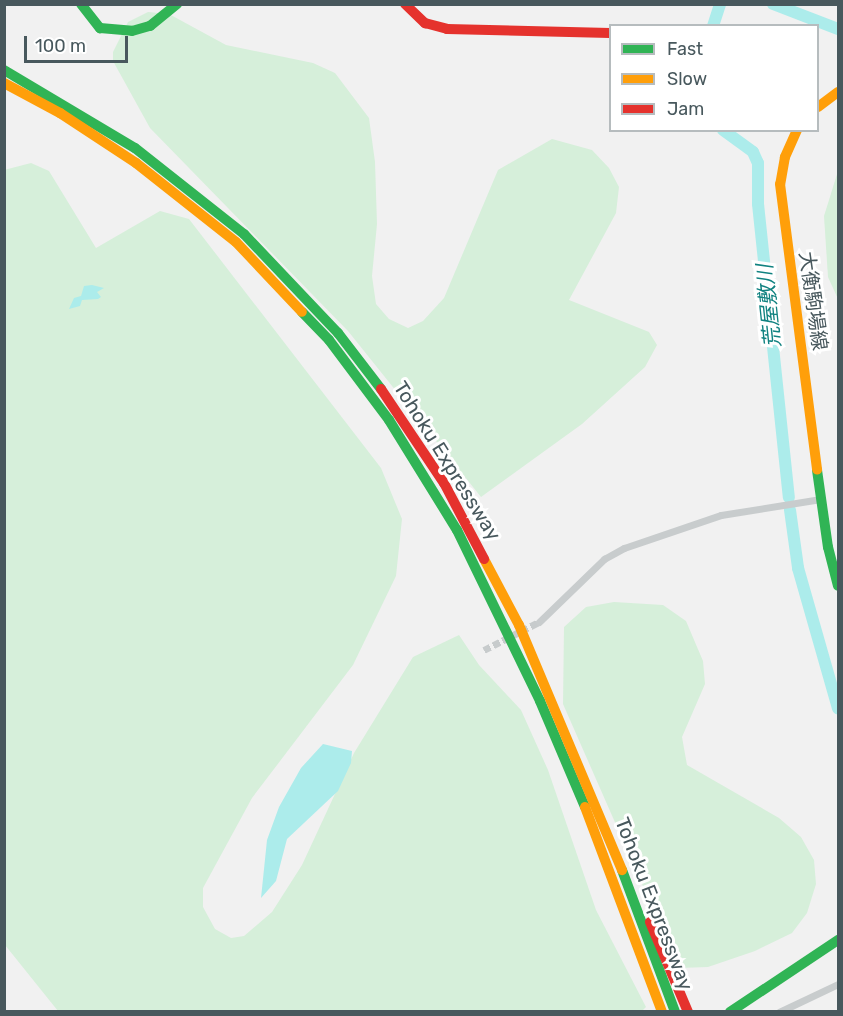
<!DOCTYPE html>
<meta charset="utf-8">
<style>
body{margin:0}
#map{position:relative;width:843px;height:1016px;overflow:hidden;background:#f1f1f1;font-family:Rubik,"Noto Sans JP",sans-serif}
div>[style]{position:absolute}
.green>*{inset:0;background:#d6efda}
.water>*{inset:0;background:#aceceb}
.river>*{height:12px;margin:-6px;padding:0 6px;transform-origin:6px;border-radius:6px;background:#aceceb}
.street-tunnel>*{height:7px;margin-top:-3.5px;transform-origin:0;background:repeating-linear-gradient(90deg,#c7cbcc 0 7px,transparent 0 10.5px)}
.street>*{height:7px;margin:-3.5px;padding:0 3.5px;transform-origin:3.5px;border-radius:3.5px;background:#c8cccd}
.fast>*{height:10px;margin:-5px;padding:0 5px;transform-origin:5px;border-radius:5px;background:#30b455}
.slow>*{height:10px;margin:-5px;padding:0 5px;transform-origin:5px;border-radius:5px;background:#ff9f0a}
.jam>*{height:10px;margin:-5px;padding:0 5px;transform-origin:5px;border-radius:5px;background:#e5322d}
span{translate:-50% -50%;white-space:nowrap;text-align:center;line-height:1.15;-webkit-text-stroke:6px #fff;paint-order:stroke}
.street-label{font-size:20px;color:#48585d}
.water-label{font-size:21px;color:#108280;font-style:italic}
.frame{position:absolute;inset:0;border:6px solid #48585d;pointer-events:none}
.legend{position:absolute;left:609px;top:24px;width:210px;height:108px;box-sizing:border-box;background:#fff;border:2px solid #b6bcbe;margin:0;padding:8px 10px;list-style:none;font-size:18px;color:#48585d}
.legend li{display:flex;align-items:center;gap:12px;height:30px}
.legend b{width:30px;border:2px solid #b6bcbe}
.scale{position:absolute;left:24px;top:36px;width:104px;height:27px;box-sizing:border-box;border:3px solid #48585d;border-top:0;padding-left:8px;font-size:18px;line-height:21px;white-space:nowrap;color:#48585d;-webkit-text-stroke:4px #fff;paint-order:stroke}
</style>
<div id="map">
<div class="green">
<i style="clip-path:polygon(148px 12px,169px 14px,226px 45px,313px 63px,335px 73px,369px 118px,375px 162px,377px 224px,372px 276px,376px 304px,389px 319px,408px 328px,423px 321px,444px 298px,498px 170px,552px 139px,592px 150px,609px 168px,619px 187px,616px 213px,569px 300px,649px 332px,657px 345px,645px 367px,582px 424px,481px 497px,348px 331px,150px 128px,113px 61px,113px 52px,128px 22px)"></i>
<i style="clip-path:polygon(31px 163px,49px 171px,96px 248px,160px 211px,189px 219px,381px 468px,402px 519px,396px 576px,353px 665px,252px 798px,203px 888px,203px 907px,215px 929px,231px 938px,244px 936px,272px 912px,302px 865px,354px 753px,413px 657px,459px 635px,479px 665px,521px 710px,548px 770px,596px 910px,646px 1007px,642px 1011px,58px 1011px,5px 945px,4px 170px)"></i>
<i style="clip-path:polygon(838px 171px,838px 299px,828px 277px,824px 216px)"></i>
<i style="clip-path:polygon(614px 602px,663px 605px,686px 621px,703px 661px,705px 684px,682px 737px,687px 765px,779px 818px,801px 837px,814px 860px,816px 884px,807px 913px,792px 933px,755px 951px,708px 967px,679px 968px,563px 704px,564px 627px,586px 607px)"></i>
</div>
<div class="water">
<i style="clip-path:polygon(92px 285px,104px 288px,97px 292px,101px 297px,98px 299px,82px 300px,80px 306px,69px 309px,74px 298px,81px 296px,84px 286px)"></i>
<i style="clip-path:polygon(323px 744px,352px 751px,351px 763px,338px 791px,287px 839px,276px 881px,261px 898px,267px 840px,279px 807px,301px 768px)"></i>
</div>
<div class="river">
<i style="left:773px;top:4px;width:70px;rotate:21deg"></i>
<i style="left:713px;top:26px;width:23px;rotate:-72deg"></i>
<i style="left:723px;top:130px;width:37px;rotate:36deg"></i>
<i style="left:753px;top:152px;width:12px;rotate:66deg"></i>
<i style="left:758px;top:163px;width:41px;rotate:90deg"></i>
<i style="left:758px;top:204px;width:295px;rotate:84deg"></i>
<i style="left:790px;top:510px;width:59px;rotate:82.1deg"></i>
<i style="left:798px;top:568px;width:146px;rotate:74.1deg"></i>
</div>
<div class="street-tunnel">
<i style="left:484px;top:650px;width:62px;rotate:-27deg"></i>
</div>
<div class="street">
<i style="left:539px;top:622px;width:91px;rotate:-44.1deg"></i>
<i style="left:604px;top:559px;width:23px;rotate:-29deg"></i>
<i style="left:624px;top:548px;width:102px;rotate:-18.8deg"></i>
<i style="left:721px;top:515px;width:101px;rotate:-9.1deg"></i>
<i style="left:779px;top:1012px;width:65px;rotate:-25.4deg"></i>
</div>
<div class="fast">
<i style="left:81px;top:4px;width:31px;rotate:52deg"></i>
<i style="left:100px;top:28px;width:32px;rotate:5deg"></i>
<i style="left:132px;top:31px;width:19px;rotate:-16deg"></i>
<i style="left:150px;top:26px;width:35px;rotate:-39deg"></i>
<i style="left:4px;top:70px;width:152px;rotate:30.8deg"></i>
<i style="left:135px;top:148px;width:139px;rotate:38.3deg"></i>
<i style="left:244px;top:234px;width:137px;rotate:46.5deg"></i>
<i style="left:338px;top:333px;width:71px;rotate:52.5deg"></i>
<i style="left:302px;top:312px;width:39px;rotate:46deg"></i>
<i style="left:329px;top:340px;width:100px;rotate:53.1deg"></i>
<i style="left:389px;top:420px;width:129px;rotate:58.3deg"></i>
<i style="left:457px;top:530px;width:190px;rotate:64.1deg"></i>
<i style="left:540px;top:701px;width:115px;rotate:67deg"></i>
<i style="left:817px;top:470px;width:78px;rotate:81.9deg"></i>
<i style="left:828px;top:547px;width:40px;rotate:75.6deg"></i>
<i style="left:622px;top:870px;width:152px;rotate:69.5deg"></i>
<i style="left:730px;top:1012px;width:130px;rotate:-33.7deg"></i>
</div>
<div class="slow">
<i style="left:4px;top:83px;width:64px;rotate:28.2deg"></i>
<i style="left:60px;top:113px;width:91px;rotate:33.3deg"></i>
<i style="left:136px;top:163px;width:127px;rotate:38.3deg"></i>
<i style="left:236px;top:242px;width:96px;rotate:46.7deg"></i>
<i style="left:818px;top:107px;width:25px;rotate:-37deg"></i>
<i style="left:797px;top:130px;width:30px;rotate:114deg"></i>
<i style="left:785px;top:157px;width:27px;rotate:100deg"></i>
<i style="left:780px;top:184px;width:288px;rotate:82.6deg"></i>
<i style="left:484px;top:559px;width:75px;rotate:62.1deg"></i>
<i style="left:519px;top:625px;width:266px;rotate:67.2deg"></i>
<i style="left:585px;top:807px;width:219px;rotate:69.4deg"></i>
</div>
<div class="jam">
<i style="left:405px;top:4px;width:28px;rotate:44deg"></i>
<i style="left:425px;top:23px;width:23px;rotate:15deg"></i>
<i style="left:447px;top:29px;width:163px;rotate:1.4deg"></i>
<i style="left:381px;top:389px;width:113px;rotate:56.2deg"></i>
<i style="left:444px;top:483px;width:86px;rotate:62.2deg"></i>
<i style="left:650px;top:922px;width:98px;rotate:67.1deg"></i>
</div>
<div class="street-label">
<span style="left:813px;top:301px;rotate:82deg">大衡駒場線</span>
<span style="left:447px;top:461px;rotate:58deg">Tohoku Expressway</span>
<span style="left:654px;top:904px;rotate:69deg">Tohoku Expressway</span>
</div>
<div class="water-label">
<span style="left:769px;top:306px;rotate:-96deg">荒屋敷川</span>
</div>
<div class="frame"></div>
<ul class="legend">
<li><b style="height:8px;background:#30b455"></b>Fast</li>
<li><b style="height:8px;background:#ff9f0a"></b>Slow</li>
<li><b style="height:8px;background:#e5322d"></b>Jam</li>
</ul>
<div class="scale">100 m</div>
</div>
